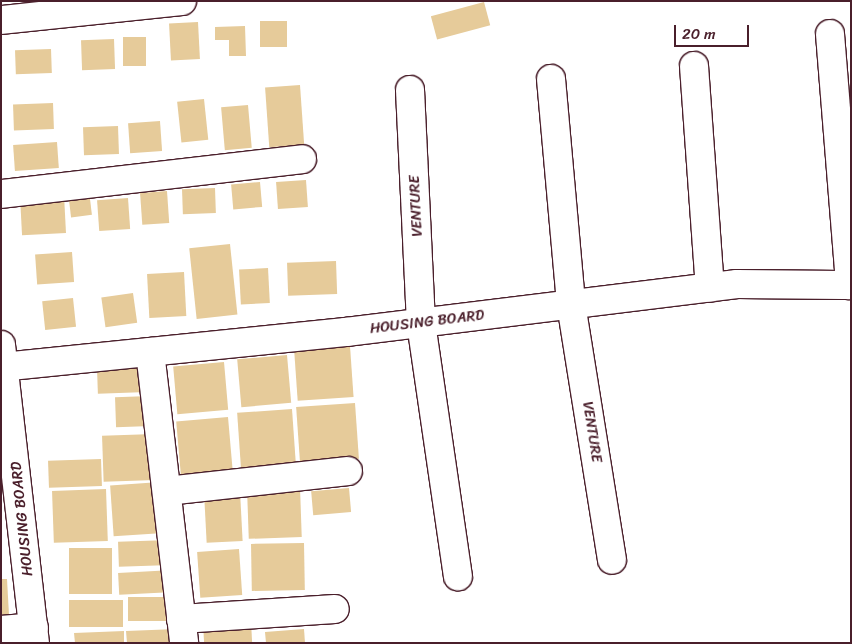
<!DOCTYPE html>
<style>
body{margin:0}
#map{position:relative;width:852px;height:644px;overflow:hidden;background:#fff;font-family:Sriracha,sans-serif}
div>[style]{position:absolute}
.building>*{inset:0;background:#e6cb9a;transform-origin:0 0}
.roads{filter:drop-shadow(1px 0 #4a1f2b) drop-shadow(-1px 0 #4a1f2b) drop-shadow(0 1px #4a1f2b) drop-shadow(0 -1px #4a1f2b)}
.minor>*{height:28px;margin:-14px;padding:0 14px;transform-origin:14px;border-radius:14px;background:#fff}
span{translate:-50% -50%;white-space:nowrap;text-align:center;line-height:1.15;-webkit-text-stroke:5px #fff;paint-order:stroke}
.street-label{font-size:15px;color:#4a1f2b}
.frame{position:absolute;inset:0;border:2px solid #4a1f2b;pointer-events:none}
.scale{position:absolute;left:674px;top:25px;width:75px;height:22px;box-sizing:border-box;border:2px solid #4a1f2b;border-top:0;padding-left:6px;font-size:15px;line-height:18px;white-space:nowrap;color:#4a1f2b;-webkit-text-stroke:4px #fff;paint-order:stroke}
</style>
<div id="map">
<div class="building">
<i style="left:484px;top:2px;width:24px;height:55px;rotate:75deg"></i>
<i style="left:260px;top:21px;width:27px;height:26px"></i>
<i style="left:198px;top:22px;width:37px;height:29px;rotate:87deg"></i>
<i style="clip-path:polygon(245px 26px,246px 56px,229px 56px,229px 40px,215px 40px,215px 27px)"></i>
<i style="left:123px;top:37px;width:23px;height:29px"></i>
<i style="left:114px;top:39px;width:30px;height:33px;rotate:88deg"></i>
<i style="left:51px;top:49px;width:24px;height:36px;rotate:88deg"></i>
<i style="left:300px;top:85px;width:60px;height:35px;rotate:86deg"></i>
<i style="left:204px;top:99px;width:41px;height:27px;rotate:84deg"></i>
<i style="left:53px;top:103px;width:26px;height:40px;rotate:88deg"></i>
<i style="left:248px;top:105px;width:43px;height:27px;rotate:85deg"></i>
<i style="left:160px;top:121px;width:30px;height:32px;rotate:86deg"></i>
<i style="left:118px;top:126px;width:28px;height:35px;rotate:88deg"></i>
<i style="left:57px;top:142px;width:26px;height:44px;rotate:86deg"></i>
<i style="left:306px;top:180px;width:27px;height:30px;rotate:86deg"></i>
<i style="left:260px;top:182px;width:25px;height:29px;rotate:85deg"></i>
<i style="left:215px;top:188px;width:25px;height:33px;rotate:88deg"></i>
<i style="left:89px;top:191px;width:24px;height:21px;rotate:83deg"></i>
<i style="left:167px;top:191px;width:32px;height:27px;rotate:86deg"></i>
<i style="left:64px;top:195px;width:38px;height:44px;rotate:87deg"></i>
<i style="left:128px;top:198px;width:31px;height:31px;rotate:86deg"></i>
<i style="left:230px;top:244px;width:71px;height:41px;rotate:84deg"></i>
<i style="left:72px;top:252px;width:30px;height:37px;rotate:86deg"></i>
<i style="left:336px;top:261px;width:33px;height:49px;rotate:88deg"></i>
<i style="left:268px;top:268px;width:35px;height:29px;rotate:87deg"></i>
<i style="left:184px;top:272px;width:44px;height:37px;rotate:87deg"></i>
<i style="left:133px;top:293px;width:30px;height:32px;rotate:82deg"></i>
<i style="left:73px;top:298px;width:29px;height:31px;rotate:84deg"></i>
<i style="left:350px;top:346px;width:51px;height:56px;rotate:86deg"></i>
<i style="left:287px;top:355px;width:48px;height:50px;rotate:85deg"></i>
<i style="left:224px;top:362px;width:48px;height:51px;rotate:85deg"></i>
<i style="left:146px;top:367px;width:25px;height:49px;rotate:88deg"></i>
<i style="left:150px;top:396px;width:30px;height:35px;rotate:88deg"></i>
<i style="left:355px;top:403px;width:56px;height:59px;rotate:86deg"></i>
<i style="left:292px;top:409px;width:55px;height:55px;rotate:86deg"></i>
<i style="left:228px;top:417px;width:57px;height:52px;rotate:85deg"></i>
<i style="left:154px;top:434px;width:46px;height:52px;rotate:88deg"></i>
<i style="left:101px;top:459px;width:27px;height:53px;rotate:88deg"></i>
<i style="left:160px;top:482px;width:51px;height:50px;rotate:86deg"></i>
<i style="left:300px;top:487px;width:50px;height:53px;rotate:88deg"></i>
<i style="left:349px;top:488px;width:24px;height:38px;rotate:85deg"></i>
<i style="left:106px;top:489px;width:52px;height:54px;rotate:88deg"></i>
<i style="left:240px;top:491px;width:50px;height:36px;rotate:87deg"></i>
<i style="left:170px;top:540px;width:25px;height:52px;rotate:88deg"></i>
<i style="left:304px;top:543px;width:47px;height:53px;rotate:89deg"></i>
<i style="left:69px;top:548px;width:43px;height:46px"></i>
<i style="left:239px;top:549px;width:46px;height:42px;rotate:86deg"></i>
<i style="left:173px;top:570px;width:22px;height:55px;rotate:87deg"></i>
<i style="clip-path:polygon(1px 579px,7px 579px,9px 615px,1px 615px)"></i>
<i style="left:128px;top:597px;width:45px;height:24px"></i>
<i style="left:123px;top:600px;width:27px;height:54px;rotate:90deg"></i>
<i style="left:251px;top:621px;width:22px;height:48px;rotate:87deg"></i>
<i style="clip-path:polygon(177px 629px,178px 643px,127px 643px,126px 631px)"></i>
<i style="clip-path:polygon(304px 629px,305px 643px,266px 643px,265px 632px)"></i>
<i style="clip-path:polygon(124px 631px,124px 643px,75px 643px,74px 633px)"></i>
</div>
<div class="roads">
<div class="minor">
<i style="left:1px;top:20px;width:182px;rotate:-6deg"></i>
<i style="left:830px;top:34px;width:252px;rotate:85.4deg"></i>
<i style="left:694px;top:66px;width:222px;rotate:85.9deg"></i>
<i style="left:551px;top:79px;width:226px;rotate:84.9deg"></i>
<i style="left:571px;top:304px;width:259px;rotate:80.9deg"></i>
<i style="left:410px;top:90px;width:233px;rotate:87.3deg"></i>
<i style="left:421px;top:323px;width:256px;rotate:81.7deg"></i>
<i style="left:1px;top:194px;width:303px;rotate:-6.6deg"></i>
<i style="left:1px;top:345px;width:300px;rotate:83.5deg"></i>
<i style="left:150px;top:352px;width:293px;rotate:83.3deg"></i>
<i style="left:1px;top:367px;width:347px;rotate:-5.8deg"></i>
<i style="left:346px;top:332px;width:394px;rotate:-7deg"></i>
<i style="left:737px;top:284px;width:114px;rotate:0.5deg"></i>
<i style="left:167px;top:491px;width:182px;rotate:-6.3deg"></i>
<i style="left:181px;top:619px;width:154px;rotate:-3.7deg"></i>
<i style="left:1px;top:630px;width:33px;rotate:-5deg"></i>
</div>
</div>
<div class="street-label">
<span style="left:416px;top:206px;rotate:-93deg">VENTURE</span>
<span style="left:427px;top:322px;rotate:-7deg">HOUSING BOARD</span>
<span style="left:592px;top:432px;rotate:81deg">VENTURE</span>
<span style="left:22px;top:519px;rotate:-96deg">HOUSING BOARD</span>
</div>
<div class="frame"></div>
<div class="scale">20 m</div>
</div>
